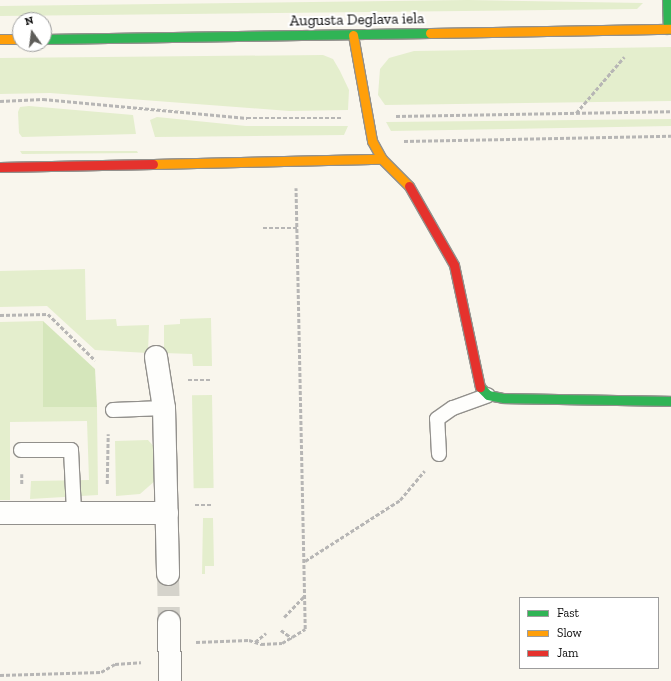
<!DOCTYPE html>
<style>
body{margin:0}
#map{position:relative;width:671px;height:681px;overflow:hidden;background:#f9f6ed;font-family:"Zilla Slab",serif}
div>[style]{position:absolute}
.green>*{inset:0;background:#e4eecd;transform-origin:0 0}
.forest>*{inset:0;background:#d5e6bb}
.street-tunnel>*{height:22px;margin-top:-11px;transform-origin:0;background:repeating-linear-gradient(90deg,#d5d3cb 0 22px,transparent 0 33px)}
.path>*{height:2.5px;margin-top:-1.25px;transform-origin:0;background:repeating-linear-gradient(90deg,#b7b6b5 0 4px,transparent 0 6px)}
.roads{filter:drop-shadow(1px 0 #92908c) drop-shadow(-1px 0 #92908c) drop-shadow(0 1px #92908c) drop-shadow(0 -1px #92908c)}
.lane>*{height:14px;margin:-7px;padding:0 7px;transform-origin:7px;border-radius:7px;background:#fefefc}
.street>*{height:22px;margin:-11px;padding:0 11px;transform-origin:11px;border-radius:11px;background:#fefefc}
.fast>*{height:9px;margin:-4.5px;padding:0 4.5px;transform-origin:4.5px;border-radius:4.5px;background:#30b455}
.slow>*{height:9px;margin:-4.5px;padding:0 4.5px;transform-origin:4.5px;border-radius:4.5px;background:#ff9f0a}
.jam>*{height:9px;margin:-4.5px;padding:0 4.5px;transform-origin:4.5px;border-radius:4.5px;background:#e5322d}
span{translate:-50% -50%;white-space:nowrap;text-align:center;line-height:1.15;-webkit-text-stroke:4px #fff;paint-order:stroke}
.street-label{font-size:15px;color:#0a0a0a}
.legend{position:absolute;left:519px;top:597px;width:140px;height:72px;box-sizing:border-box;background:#fff;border:1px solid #9d9d9d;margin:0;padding:5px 7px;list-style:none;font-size:12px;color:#0a0a0a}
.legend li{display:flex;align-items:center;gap:8px;height:20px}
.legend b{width:20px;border:1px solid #9d9d9d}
.north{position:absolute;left:12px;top:12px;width:40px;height:40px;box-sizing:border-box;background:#fff;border:1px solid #9d9d9d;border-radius:50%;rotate:346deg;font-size:11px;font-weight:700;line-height:16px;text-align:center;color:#0a0a0a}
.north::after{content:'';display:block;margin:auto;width:14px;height:18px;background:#5e5d59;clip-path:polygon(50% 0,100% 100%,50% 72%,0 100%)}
</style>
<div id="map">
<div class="green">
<i style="clip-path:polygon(468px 0,643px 3px,637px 9px,0 16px,0 6px)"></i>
<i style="clip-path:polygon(671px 47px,671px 101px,385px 105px,378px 95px,380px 69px,389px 58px,414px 51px)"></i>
<i style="clip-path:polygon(323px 55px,333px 59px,340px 71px,349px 90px,348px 110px,289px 111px,50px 93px,0 94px,0 58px)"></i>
<i style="clip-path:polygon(29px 106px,133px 115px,136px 134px,22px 137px,19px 133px,18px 112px,20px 107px)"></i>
<i style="clip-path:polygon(157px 117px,246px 126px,348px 126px,344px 135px,155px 137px,150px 120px)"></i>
<i style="clip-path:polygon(671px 119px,671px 126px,391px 131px,386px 122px)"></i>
<i style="clip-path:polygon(20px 151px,137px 151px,138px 153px,22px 154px)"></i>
<i style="clip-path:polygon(85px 269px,86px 320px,116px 319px,117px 326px,149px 325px,148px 353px,95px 350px,47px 306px,0 307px,0 271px)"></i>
<i style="clip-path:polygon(211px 318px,212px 366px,193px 366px,192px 354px,164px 353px,164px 325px,180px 324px,180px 319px)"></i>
<i style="clip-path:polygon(43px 321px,43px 407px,97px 407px,98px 495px,30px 499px,31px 481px,89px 480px,87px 421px,10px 422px,10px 500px,0 500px,0 322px)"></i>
<i style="left:212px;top:395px;width:93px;height:20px;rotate:89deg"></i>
<i style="clip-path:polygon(148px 440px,156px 449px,156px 480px,140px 494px,116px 496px,115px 441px)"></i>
<i style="clip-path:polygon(203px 518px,213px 518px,214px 566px,205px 566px,205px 574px,202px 574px)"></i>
</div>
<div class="forest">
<i style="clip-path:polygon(43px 321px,95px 369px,97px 407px,43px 407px)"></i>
</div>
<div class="street-tunnel">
<i style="left:168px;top:574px;width:48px;rotate:88.8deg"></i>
</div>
<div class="path">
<i style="left:0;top:101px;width:43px;rotate:-2.7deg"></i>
<i style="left:43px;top:99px;width:205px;rotate:5.3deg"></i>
<i style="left:247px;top:118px;width:94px"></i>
<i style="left:576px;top:113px;width:74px;rotate:-49.4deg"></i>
<i style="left:396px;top:116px;width:275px;rotate:-1deg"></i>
<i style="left:404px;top:141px;width:267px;rotate:-1.1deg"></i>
<i style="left:263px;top:228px;width:34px"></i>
<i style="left:0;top:315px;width:48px;rotate:-1.2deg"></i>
<i style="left:48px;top:314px;width:66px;rotate:44.4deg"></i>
<i style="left:188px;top:380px;width:24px"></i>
<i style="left:22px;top:474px;width:11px;rotate:90deg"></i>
<i style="left:107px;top:484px;width:50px;rotate:-88.9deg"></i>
<i style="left:195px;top:505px;width:18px"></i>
<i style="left:305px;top:561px;width:113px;rotate:-32.7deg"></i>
<i style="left:400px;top:500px;width:38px;rotate:-50deg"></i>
<i style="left:284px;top:617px;width:30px;rotate:-46deg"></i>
<i style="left:281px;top:630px;width:14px;rotate:36deg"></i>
<i style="left:196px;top:642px;width:53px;rotate:-2.2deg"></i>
<i style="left:249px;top:640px;width:13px;rotate:18deg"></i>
<i style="left:261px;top:644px;width:21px;rotate:-3deg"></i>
<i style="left:282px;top:643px;width:27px;rotate:-31deg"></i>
<i style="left:305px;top:629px;width:441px;rotate:-91.2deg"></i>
<i style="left:255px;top:642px;width:14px;rotate:-39deg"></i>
<i style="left:0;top:675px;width:101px;rotate:-1.7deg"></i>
<i style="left:101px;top:672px;width:16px;rotate:-30deg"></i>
<i style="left:115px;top:664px;width:26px;rotate:-4deg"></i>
</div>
<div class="roads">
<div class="lane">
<i style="left:113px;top:410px;width:51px;rotate:-2.2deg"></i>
<i style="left:21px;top:450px;width:50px"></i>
<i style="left:71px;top:450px;width:62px;rotate:87.2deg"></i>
<i style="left:439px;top:454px;width:35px;rotate:-93deg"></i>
<i style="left:437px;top:419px;width:19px;rotate:-35deg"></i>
<i style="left:453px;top:408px;width:37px;rotate:-20deg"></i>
</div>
<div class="street">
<i style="left:156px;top:357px;width:52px;rotate:81.1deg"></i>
<i style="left:164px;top:408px;width:166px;rotate:88.6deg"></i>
<i style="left:0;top:513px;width:167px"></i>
<i style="left:169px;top:622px;width:59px;rotate:89deg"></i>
</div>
<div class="fast">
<i style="left:667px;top:0;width:29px;rotate:88deg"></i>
<i style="left:44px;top:39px;width:386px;rotate:-0.9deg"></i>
<i style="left:480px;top:387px;width:11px;rotate:45deg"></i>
<i style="left:488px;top:395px;width:16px;rotate:11deg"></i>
<i style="left:504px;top:398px;width:167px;rotate:1deg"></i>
</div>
<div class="slow">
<i style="left:430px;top:33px;width:241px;rotate:-1deg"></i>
<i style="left:353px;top:35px;width:108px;rotate:79.8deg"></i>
<i style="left:372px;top:141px;width:21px;rotate:61deg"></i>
<i style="left:382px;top:159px;width:38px;rotate:45deg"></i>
<i style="left:0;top:39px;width:20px"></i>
<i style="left:153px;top:164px;width:229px;rotate:-1.3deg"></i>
</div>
<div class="jam">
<i style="left:0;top:167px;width:153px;rotate:-1.1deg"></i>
<i style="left:409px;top:186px;width:91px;rotate:60.3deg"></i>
<i style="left:454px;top:265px;width:125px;rotate:78deg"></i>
</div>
</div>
<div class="street-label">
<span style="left:357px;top:20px;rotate:-1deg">Augusta Deglava iela</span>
</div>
<ul class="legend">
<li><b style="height:5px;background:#30b455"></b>Fast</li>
<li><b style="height:5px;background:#ff9f0a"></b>Slow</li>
<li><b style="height:5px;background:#e5322d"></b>Jam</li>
</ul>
<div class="north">N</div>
</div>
